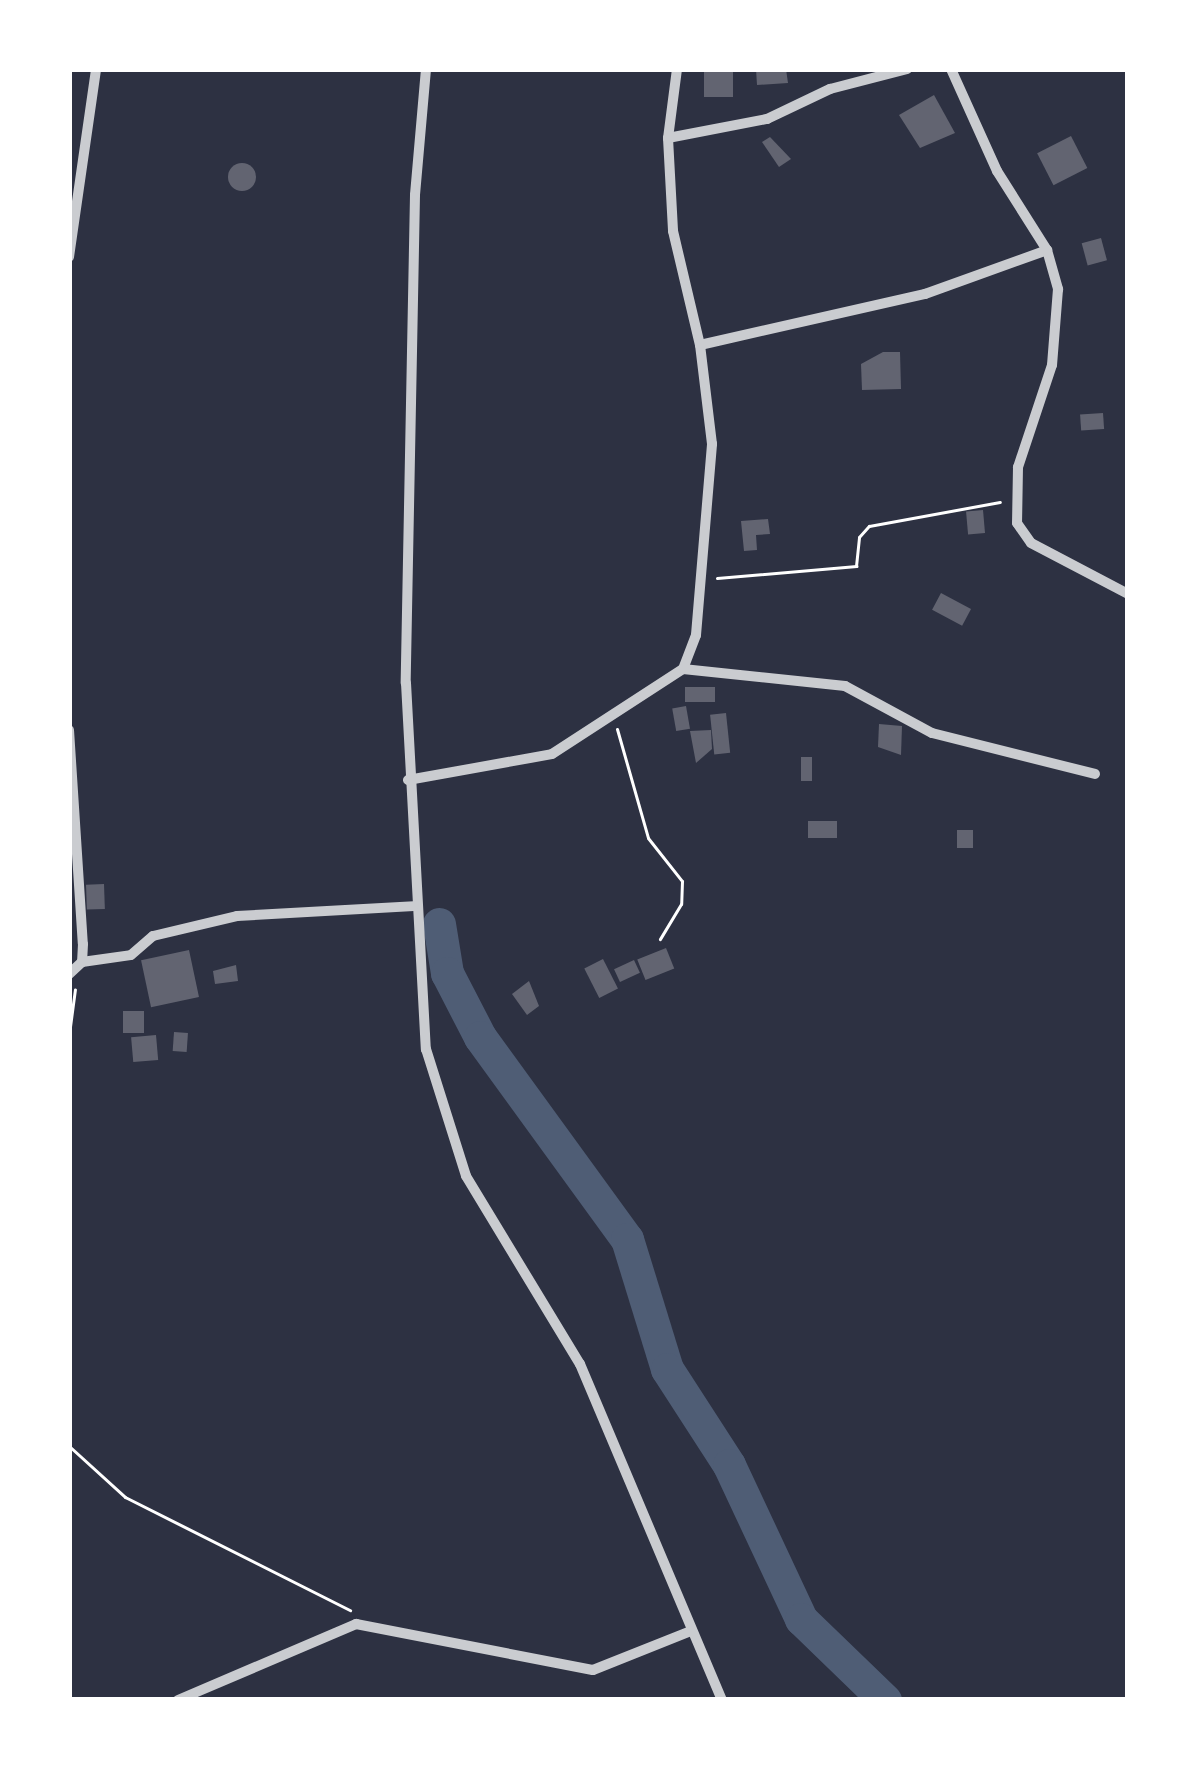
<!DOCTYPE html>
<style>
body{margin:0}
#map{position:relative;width:1197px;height:1769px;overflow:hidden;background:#2d3142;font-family:Montserrat,sans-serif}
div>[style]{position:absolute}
.river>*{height:33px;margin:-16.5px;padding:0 16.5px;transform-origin:16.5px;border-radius:16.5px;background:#4f5d75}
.building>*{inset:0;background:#626471;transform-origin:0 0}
.round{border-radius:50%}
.path>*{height:3px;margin:-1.5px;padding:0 1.5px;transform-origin:1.5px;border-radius:1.5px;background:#fff}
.minor>*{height:10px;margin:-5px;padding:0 5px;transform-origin:5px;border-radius:5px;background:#caccd0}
span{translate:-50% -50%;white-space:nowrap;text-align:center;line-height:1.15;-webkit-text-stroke:10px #fff;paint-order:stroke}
.frame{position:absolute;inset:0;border:72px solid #fff;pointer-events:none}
</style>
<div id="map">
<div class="river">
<i style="left:439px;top:924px;width:50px;rotate:80.7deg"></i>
<i style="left:447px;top:973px;width:72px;rotate:62.7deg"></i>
<i style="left:480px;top:1037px;width:250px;rotate:54deg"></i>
<i style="left:627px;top:1239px;width:136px;rotate:72.9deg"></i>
<i style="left:667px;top:1369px;width:114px;rotate:57.1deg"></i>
<i style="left:729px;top:1465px;width:170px;rotate:64.9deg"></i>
<i style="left:801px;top:1619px;width:117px;rotate:44deg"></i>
</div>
<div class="building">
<i style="left:704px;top:69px;width:29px;height:28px"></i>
<i style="clip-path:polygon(756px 69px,786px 69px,788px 83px,757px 85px)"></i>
<i style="clip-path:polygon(934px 95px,955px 133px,920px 148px,899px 115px)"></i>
<i style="left:1071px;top:136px;width:36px;height:38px;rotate:63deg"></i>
<i style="clip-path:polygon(770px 137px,791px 159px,779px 167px,762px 142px)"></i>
<i class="round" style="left:228px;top:163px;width:28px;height:28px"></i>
<i style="left:1101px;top:238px;width:23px;height:20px;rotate:75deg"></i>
<i style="clip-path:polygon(883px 352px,900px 352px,901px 389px,862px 390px,861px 364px)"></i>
<i style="left:1103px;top:413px;width:16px;height:23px;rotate:86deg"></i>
<i style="left:983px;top:510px;width:23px;height:17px;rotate:85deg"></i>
<i style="clip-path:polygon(768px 519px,770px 534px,756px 535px,757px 550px,744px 551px,741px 521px)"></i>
<i style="left:941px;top:593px;width:34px;height:19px;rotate:28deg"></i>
<i style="left:715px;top:687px;width:15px;height:30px;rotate:90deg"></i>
<i style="left:686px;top:706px;width:23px;height:14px;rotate:80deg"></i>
<i style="left:726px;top:713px;width:40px;height:16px;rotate:84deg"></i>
<i style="clip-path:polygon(879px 724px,902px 726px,901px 755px,878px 747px)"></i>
<i style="clip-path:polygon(711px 730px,712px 749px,696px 763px,690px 731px)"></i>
<i style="left:801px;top:757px;width:11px;height:24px"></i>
<i style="left:837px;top:821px;width:17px;height:29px;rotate:90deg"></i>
<i style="left:973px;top:830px;width:18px;height:16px;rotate:90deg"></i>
<i style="left:104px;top:884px;width:25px;height:18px;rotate:88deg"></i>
<i style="left:666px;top:948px;width:22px;height:31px;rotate:68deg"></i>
<i style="left:189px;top:950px;width:48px;height:49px;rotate:78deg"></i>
<i style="left:603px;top:959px;width:33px;height:21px;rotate:63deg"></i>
<i style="left:634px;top:960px;width:14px;height:22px;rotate:65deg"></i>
<i style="clip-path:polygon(236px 965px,238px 981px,215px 984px,213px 971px)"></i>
<i style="clip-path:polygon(529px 981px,539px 1006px,527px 1015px,512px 994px)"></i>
<i style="left:144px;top:1011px;width:22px;height:21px;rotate:90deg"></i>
<i style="left:174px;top:1032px;width:14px;height:19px;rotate:4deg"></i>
<i style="left:156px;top:1035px;width:25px;height:25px;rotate:85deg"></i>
</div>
<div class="path">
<i style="left:717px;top:578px;width:140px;rotate:-4.9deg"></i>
<i style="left:856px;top:566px;width:29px;rotate:-84deg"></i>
<i style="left:859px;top:537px;width:15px;rotate:-48deg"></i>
<i style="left:869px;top:526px;width:133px;rotate:-10.4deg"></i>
<i style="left:617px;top:729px;width:113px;rotate:74.1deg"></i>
<i style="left:648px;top:838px;width:55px;rotate:51.7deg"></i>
<i style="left:682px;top:881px;width:23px;rotate:92deg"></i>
<i style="left:681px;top:904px;width:41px;rotate:121deg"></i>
<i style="left:69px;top:1034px;width:45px;rotate:-82.4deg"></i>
<i style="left:69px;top:1446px;width:76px;rotate:42.3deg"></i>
<i style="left:125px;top:1497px;width:252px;rotate:26.7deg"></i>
</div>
<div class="minor">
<i style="left:426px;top:69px;width:126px;rotate:95deg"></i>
<i style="left:415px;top:195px;width:488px;rotate:91.1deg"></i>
<i style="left:406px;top:683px;width:367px;rotate:86.9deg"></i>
<i style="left:426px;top:1049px;width:133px;rotate:72.5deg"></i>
<i style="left:466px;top:1176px;width:220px;rotate:58.8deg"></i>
<i style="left:580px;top:1364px;width:365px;rotate:67.1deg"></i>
<i style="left:677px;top:69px;width:70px;rotate:97.4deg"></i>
<i style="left:668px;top:138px;width:93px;rotate:86.9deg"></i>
<i style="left:673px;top:231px;width:117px;rotate:76.7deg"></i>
<i style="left:951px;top:69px;width:112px;rotate:65.7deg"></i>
<i style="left:997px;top:171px;width:93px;rotate:57.7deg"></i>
<i style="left:1047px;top:250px;width:41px;rotate:74.2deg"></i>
<i style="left:1058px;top:289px;width:76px;rotate:94.5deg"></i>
<i style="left:1052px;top:365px;width:108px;rotate:108.4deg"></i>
<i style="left:1018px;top:467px;width:56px;rotate:91deg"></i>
<i style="left:1017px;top:523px;width:24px;rotate:55deg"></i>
<i style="left:1031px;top:543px;width:110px;rotate:27.7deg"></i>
<i style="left:668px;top:138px;width:101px;rotate:-10.9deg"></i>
<i style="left:767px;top:119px;width:70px;rotate:-25.5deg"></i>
<i style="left:830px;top:89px;width:80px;rotate:-14.6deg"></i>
<i style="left:69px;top:257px;width:190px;rotate:-81.8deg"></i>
<i style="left:683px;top:669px;width:163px;rotate:6deg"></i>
<i style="left:845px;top:686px;width:99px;rotate:28.4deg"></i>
<i style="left:932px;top:733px;width:168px;rotate:14.1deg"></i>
<i style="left:69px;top:730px;width:214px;rotate:86.3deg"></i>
<i style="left:83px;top:944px;width:18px;rotate:93deg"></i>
<i style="left:82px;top:962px;width:18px;rotate:137deg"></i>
<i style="left:408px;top:780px;width:146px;rotate:-10.2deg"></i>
<i style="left:552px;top:754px;width:156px;rotate:-33deg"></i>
<i style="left:683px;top:669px;width:36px;rotate:-69deg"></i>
<i style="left:696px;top:635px;width:192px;rotate:-85.2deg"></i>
<i style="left:712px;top:444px;width:100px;rotate:-96.9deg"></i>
<i style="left:700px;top:345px;width:231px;rotate:-12.8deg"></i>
<i style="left:925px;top:294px;width:130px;rotate:-19.8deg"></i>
<i style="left:82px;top:962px;width:49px;rotate:-8.1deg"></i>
<i style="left:131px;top:955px;width:29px;rotate:-41deg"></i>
<i style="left:153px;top:936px;width:86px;rotate:-13.4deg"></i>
<i style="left:237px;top:916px;width:177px;rotate:-3.2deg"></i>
<i style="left:178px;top:1700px;width:194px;rotate:-23.1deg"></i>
<i style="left:356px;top:1624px;width:241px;rotate:11deg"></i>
<i style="left:593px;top:1670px;width:105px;rotate:-21.7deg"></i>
</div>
<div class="frame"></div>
</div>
